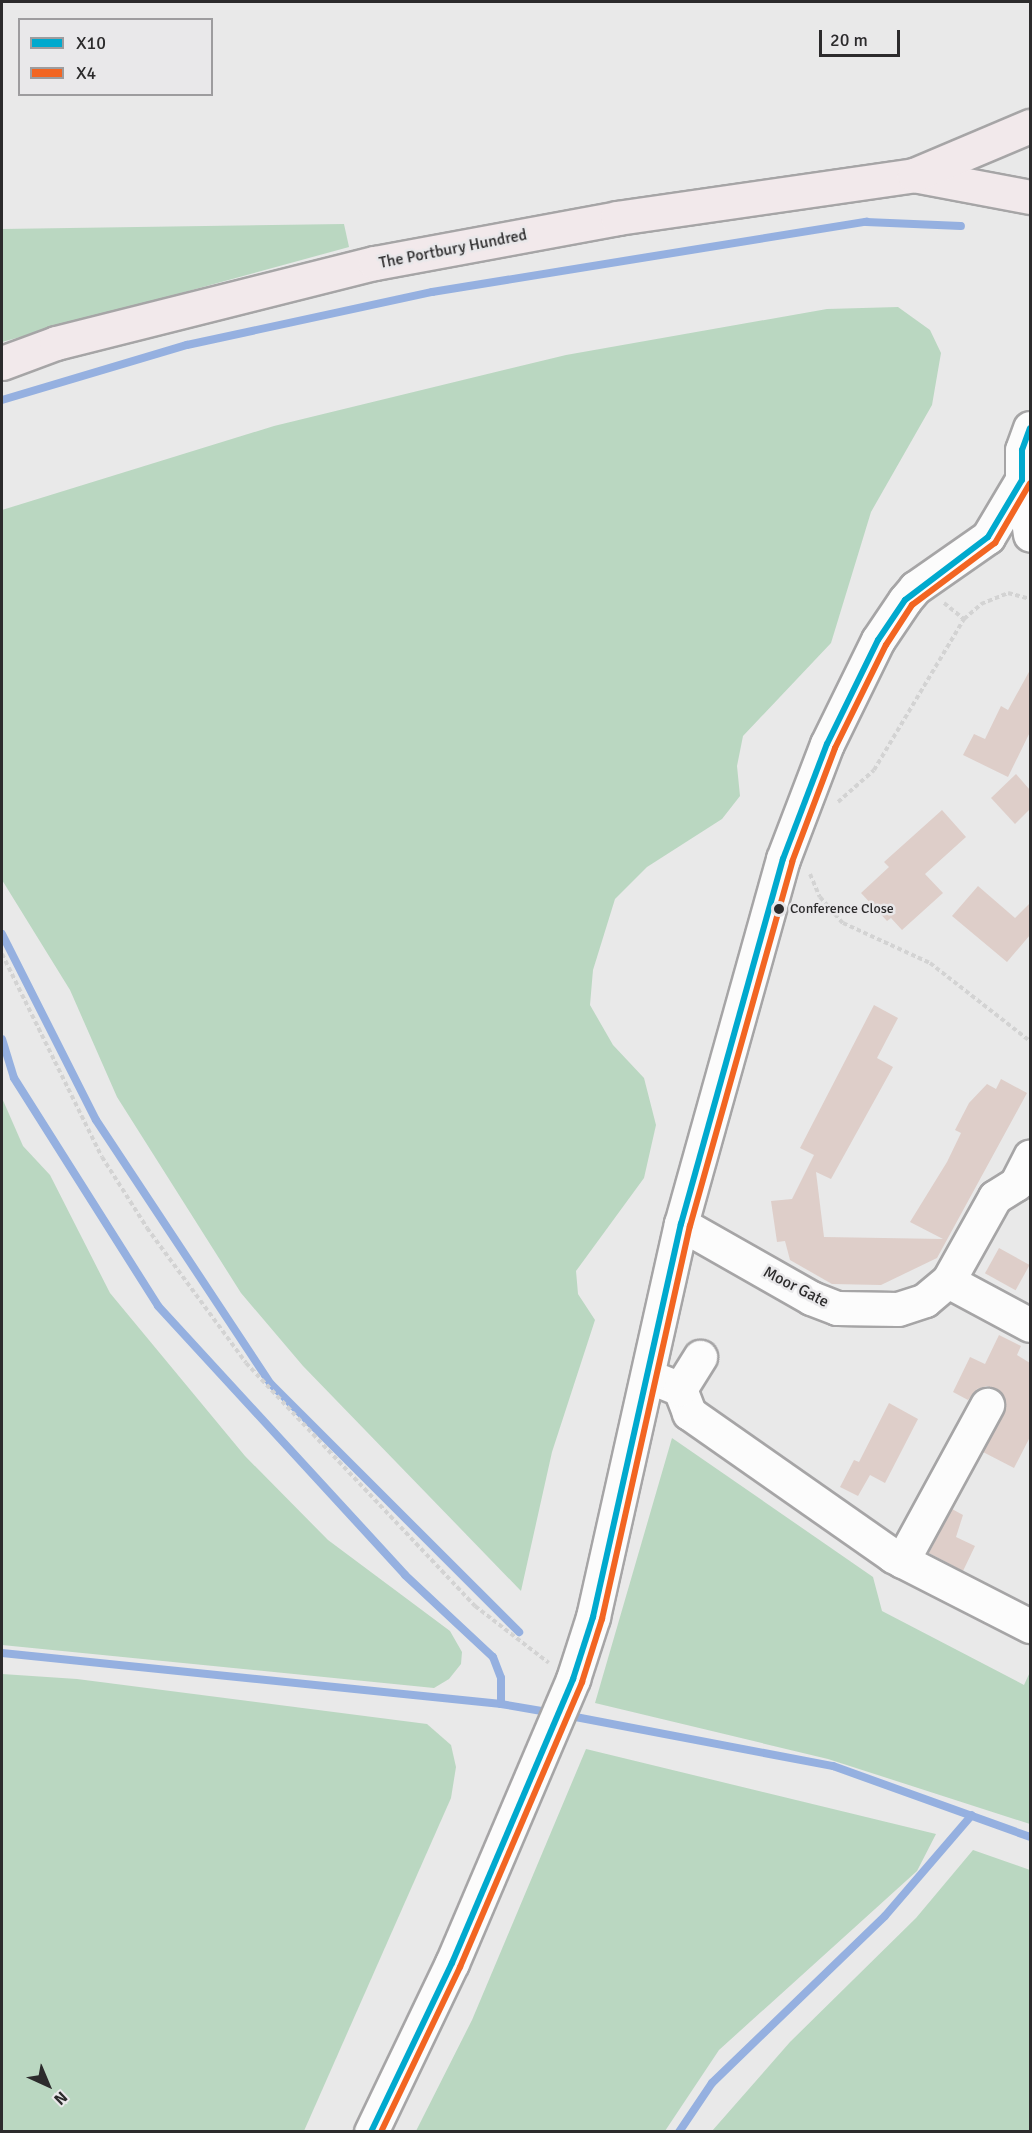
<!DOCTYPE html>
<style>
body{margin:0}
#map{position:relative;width:1032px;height:2133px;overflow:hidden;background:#e9e9e9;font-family:Signika,sans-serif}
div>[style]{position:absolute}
.green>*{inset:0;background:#bad7c1}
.stream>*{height:8px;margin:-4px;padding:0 4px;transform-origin:4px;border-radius:4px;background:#95b0e0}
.building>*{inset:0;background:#decec9;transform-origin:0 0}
.path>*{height:4px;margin-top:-2px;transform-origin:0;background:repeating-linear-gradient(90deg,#d3d3d3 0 4.5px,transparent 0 7.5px)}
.roads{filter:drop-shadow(2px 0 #a6a5a6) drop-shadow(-2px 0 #a6a5a6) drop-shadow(0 2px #a6a5a6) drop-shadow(0 -2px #a6a5a6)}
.minor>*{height:33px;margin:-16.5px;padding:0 16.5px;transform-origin:16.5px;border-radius:16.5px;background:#fcfcfc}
.major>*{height:33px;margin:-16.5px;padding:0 16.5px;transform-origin:16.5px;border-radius:16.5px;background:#f2e9eb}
.bus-1>*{height:6px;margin:-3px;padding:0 3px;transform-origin:3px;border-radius:3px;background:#00a9ce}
.bus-2>*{height:6px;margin:-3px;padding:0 3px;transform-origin:3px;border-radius:3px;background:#f26522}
.dots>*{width:16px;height:16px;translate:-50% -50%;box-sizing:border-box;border:3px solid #e9e8ea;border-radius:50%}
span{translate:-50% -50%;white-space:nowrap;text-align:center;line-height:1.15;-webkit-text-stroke:5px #e9e8ea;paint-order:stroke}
.bus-label{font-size:14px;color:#2c2b2c}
.left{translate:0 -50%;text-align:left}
.street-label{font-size:16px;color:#2c2b2c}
.frame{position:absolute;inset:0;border:3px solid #2c2b2c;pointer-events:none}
.legend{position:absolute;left:18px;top:18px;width:195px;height:78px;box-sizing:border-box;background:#e9e8ea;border:2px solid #9d9c9e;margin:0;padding:8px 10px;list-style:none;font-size:18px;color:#2c2b2c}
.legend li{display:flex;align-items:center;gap:12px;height:30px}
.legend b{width:30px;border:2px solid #9d9c9e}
.north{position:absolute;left:18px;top:2055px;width:60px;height:60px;-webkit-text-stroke:4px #e9e8ea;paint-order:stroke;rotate:136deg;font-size:16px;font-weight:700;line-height:24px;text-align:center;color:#2c2b2c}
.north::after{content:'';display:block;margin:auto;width:21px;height:27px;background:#2c2b2c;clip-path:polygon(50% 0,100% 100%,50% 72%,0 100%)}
.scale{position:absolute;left:819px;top:30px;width:81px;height:27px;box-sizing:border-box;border:3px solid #2c2b2c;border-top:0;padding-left:8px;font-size:18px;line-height:21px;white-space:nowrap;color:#2c2b2c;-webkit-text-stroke:4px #e9e8ea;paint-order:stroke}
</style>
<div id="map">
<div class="green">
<i style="clip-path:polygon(344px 224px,349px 247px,2px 342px,2px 229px)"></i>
<i style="clip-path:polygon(898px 307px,930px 330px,941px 353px,932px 405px,871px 512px,831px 643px,743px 736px,737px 766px,740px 796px,722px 819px,647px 867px,615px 899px,593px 970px,590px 1005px,613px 1045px,644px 1078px,656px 1125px,644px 1178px,576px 1271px,578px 1294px,595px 1320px,552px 1452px,521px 1591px,303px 1366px,241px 1293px,117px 1097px,70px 990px,2px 880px,2px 510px,274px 426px,566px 355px,827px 309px)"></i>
<i style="clip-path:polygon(2px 1098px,23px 1146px,50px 1175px,110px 1293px,245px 1456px,328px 1540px,450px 1631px,462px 1652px,461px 1664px,449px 1679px,434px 1688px,2px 1645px)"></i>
<i style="clip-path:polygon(672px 1438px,873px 1577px,882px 1611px,1024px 1685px,1030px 1672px,1030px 1824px,828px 1759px,595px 1703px)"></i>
<i style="clip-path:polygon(2px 1674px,77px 1679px,427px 1724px,451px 1745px,456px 1767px,451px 1798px,304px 2131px,2px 2131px)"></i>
<i style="clip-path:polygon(586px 1749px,936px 1834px,917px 1871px,719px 2050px,665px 2131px,416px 2131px,472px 2020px)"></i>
<i style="clip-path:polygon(973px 1850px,1030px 1870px,1030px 2131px,712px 2131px,790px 2042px,916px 1918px)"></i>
</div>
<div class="stream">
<i style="left:2px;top:400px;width:193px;rotate:-16.6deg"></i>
<i style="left:187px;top:345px;width:251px;rotate:-12.2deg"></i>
<i style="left:432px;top:292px;width:440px;rotate:-9.2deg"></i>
<i style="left:866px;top:222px;width:95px;rotate:2.4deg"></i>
<i style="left:2px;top:934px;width:208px;rotate:63.2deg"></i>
<i style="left:96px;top:1120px;width:317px;rotate:56.5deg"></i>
<i style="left:271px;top:1384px;width:351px;rotate:45deg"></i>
<i style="left:2px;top:1039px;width:41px;rotate:72.9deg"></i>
<i style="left:14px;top:1078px;width:270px;rotate:57.7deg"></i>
<i style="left:158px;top:1306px;width:365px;rotate:47.4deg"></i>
<i style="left:405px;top:1575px;width:120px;rotate:43deg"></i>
<i style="left:493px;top:1657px;width:22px;rotate:69deg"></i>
<i style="left:501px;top:1678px;width:26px;rotate:90deg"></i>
<i style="left:2px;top:1653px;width:502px;rotate:5.84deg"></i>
<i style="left:501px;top:1704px;width:53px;rotate:9.8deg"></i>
<i style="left:565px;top:1715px;width:273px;rotate:10.8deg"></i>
<i style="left:833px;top:1766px;width:209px;rotate:19.8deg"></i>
<i style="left:679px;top:2132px;width:59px;rotate:-56deg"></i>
<i style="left:712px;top:2083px;width:240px;rotate:-44deg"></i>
<i style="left:885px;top:1916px;width:133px;rotate:-49.3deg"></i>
</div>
<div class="building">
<i style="clip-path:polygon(1030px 670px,1030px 732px,1008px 777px,963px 755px,974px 734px,985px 739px,1001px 706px,1008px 710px)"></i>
<i style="clip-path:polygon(1016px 774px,1030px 790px,1030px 809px,1015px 824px,991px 798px)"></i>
<i style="clip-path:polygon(942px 810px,966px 837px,925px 874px,943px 893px,902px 930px,891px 918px,887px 921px,861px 893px,889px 867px,884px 862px)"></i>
<i style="clip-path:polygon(978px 886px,1015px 918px,1030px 903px,1030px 935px,1007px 962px,952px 916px)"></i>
<i style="clip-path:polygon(874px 1005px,898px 1018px,877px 1058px,893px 1067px,831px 1179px,816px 1172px,824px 1237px,943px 1239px,910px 1222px,947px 1162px,961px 1133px,955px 1130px,969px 1103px,987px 1084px,996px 1089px,1001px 1079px,1027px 1093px,937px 1258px,881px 1285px,832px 1284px,790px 1260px,785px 1241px,777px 1242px,771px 1201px,792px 1199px,814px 1155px,800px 1148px)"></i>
<i style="left:999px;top:1248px;width:35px;height:29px;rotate:29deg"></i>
<i style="clip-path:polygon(999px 1335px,1021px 1346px,1017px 1355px,1030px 1363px,1030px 1437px,1014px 1468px,983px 1452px,1004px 1413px,1003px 1395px,987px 1386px,977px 1389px,968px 1400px,953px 1392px,970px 1357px,985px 1364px)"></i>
<i style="clip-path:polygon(889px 1403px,918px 1419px,885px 1483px,870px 1475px,858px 1496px,840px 1487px,854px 1460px,859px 1462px)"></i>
<i style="clip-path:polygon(952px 1509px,963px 1515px,956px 1537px,975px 1546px,963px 1571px,929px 1553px)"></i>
</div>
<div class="path">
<i style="left:944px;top:603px;width:26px;rotate:39deg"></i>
<i style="left:838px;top:802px;width:48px;rotate:-41.6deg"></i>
<i style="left:874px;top:770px;width:176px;rotate:-59.2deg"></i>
<i style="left:964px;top:619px;width:23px;rotate:-41deg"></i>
<i style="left:981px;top:604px;width:29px;rotate:-22deg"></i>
<i style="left:1008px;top:593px;width:23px;rotate:15deg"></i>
<i style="left:810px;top:874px;width:25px;rotate:67deg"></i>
<i style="left:820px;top:897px;width:35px;rotate:49deg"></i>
<i style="left:843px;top:923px;width:96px;rotate:24.7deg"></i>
<i style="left:930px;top:963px;width:127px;rotate:38deg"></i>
<i style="left:2px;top:954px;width:226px;rotate:63.8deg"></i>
<i style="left:102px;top:1157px;width:84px;rotate:57.6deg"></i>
<i style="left:147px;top:1228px;width:167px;rotate:53.7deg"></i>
<i style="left:246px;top:1363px;width:334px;rotate:46.7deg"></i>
<i style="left:475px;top:1606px;width:93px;rotate:37.6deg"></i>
</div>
<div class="roads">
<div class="minor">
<i style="left:1030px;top:428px;width:23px;rotate:110deg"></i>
<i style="left:1022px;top:450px;width:30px;rotate:90deg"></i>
<i style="left:1022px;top:480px;width:55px;rotate:81.6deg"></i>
<i style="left:681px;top:1224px;width:150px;rotate:29.6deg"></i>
<i style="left:811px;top:1298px;width:28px;rotate:21deg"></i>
<i style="left:837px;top:1308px;width:61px;rotate:0.9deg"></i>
<i style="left:898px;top:1309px;width:28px;rotate:-18deg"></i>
<i style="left:925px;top:1300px;width:30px;rotate:-40deg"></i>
<i style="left:948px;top:1281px;width:93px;rotate:28.2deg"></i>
<i style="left:948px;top:1281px;width:96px;rotate:-60.8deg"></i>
<i style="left:995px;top:1197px;width:25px;rotate:-32deg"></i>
<i style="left:1016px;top:1184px;width:31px;rotate:-63deg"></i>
<i style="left:648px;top:1376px;width:35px;rotate:22deg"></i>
<i style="left:680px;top:1389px;width:26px;rotate:69deg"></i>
<i style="left:689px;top:1413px;width:249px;rotate:35deg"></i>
<i style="left:893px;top:1556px;width:154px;rotate:27.1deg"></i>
<i style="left:680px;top:1389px;width:38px;rotate:-58deg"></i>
<i style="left:902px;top:1561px;width:178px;rotate:-61.4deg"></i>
<i style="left:371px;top:2132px;width:187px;rotate:-64.4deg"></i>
<i style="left:452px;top:1963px;width:309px;rotate:-66.9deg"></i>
<i style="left:573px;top:1679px;width:65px;rotate:-72.1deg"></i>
<i style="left:593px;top:1617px;width:403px;rotate:-77.4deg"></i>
<i style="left:681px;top:1224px;width:379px;rotate:-74.4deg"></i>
<i style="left:783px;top:859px;width:123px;rotate:-69.1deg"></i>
<i style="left:827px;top:744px;width:116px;rotate:-63.9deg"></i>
<i style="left:878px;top:640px;width:48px;rotate:-56deg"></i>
<i style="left:905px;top:600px;width:16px;rotate:-50deg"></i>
<i style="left:915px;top:588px;width:89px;rotate:-34.9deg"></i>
<i style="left:988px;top:537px;width:66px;rotate:-59.2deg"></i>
</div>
<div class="major">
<i style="left:914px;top:175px;width:118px;rotate:10.7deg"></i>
<i style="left:2px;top:363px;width:58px;rotate:-20.3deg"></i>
<i style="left:56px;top:343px;width:329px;rotate:-14.1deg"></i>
<i style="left:375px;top:263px;width:246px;rotate:-10.5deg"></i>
<i style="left:617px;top:218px;width:300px;rotate:-8.2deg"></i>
<i style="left:914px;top:175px;width:126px;rotate:-22.9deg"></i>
</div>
</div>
<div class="bus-1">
<i style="left:371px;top:2132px;width:187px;rotate:-64.4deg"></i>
<i style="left:452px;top:1963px;width:309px;rotate:-66.9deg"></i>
<i style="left:573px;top:1679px;width:65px;rotate:-72.1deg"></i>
<i style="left:593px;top:1617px;width:403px;rotate:-77.4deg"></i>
<i style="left:681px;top:1224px;width:379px;rotate:-74.4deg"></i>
<i style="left:783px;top:859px;width:123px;rotate:-69.1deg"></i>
<i style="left:827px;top:744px;width:116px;rotate:-63.9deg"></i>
<i style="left:878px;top:640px;width:48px;rotate:-56deg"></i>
<i style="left:905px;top:600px;width:104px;rotate:-37.2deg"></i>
<i style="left:988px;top:537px;width:66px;rotate:-59.2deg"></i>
<i style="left:1022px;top:480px;width:30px;rotate:-90deg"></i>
<i style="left:1022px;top:450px;width:23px;rotate:-70deg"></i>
</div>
<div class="bus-2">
<i style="left:381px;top:2132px;width:183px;rotate:-64.4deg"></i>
<i style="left:460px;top:1967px;width:310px;rotate:-66.8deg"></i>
<i style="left:582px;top:1682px;width:66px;rotate:-72.4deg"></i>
<i style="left:602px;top:1619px;width:403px;rotate:-77.4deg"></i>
<i style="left:690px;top:1226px;width:378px;rotate:-74.3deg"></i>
<i style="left:792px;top:862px;width:122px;rotate:-69.3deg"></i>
<i style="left:835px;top:748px;width:115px;rotate:-63.7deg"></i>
<i style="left:886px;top:645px;width:48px;rotate:-57deg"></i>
<i style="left:912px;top:605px;width:104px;rotate:-36.8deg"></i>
<i style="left:995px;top:543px;width:69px;rotate:-59.7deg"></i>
</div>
<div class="dots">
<i style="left:779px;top:909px;background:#2c2b2c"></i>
</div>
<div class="bus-label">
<span class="left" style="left:790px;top:909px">Conference Close</span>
</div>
<div class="street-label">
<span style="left:453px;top:249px;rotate:-11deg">The Portbury Hundred</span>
<span style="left:796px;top:1287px;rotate:27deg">Moor Gate</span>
</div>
<div class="frame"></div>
<ul class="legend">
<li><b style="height:8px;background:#00a9ce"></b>X10</li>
<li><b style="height:8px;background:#f26522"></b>X4</li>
</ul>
<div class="north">N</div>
<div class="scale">20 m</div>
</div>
